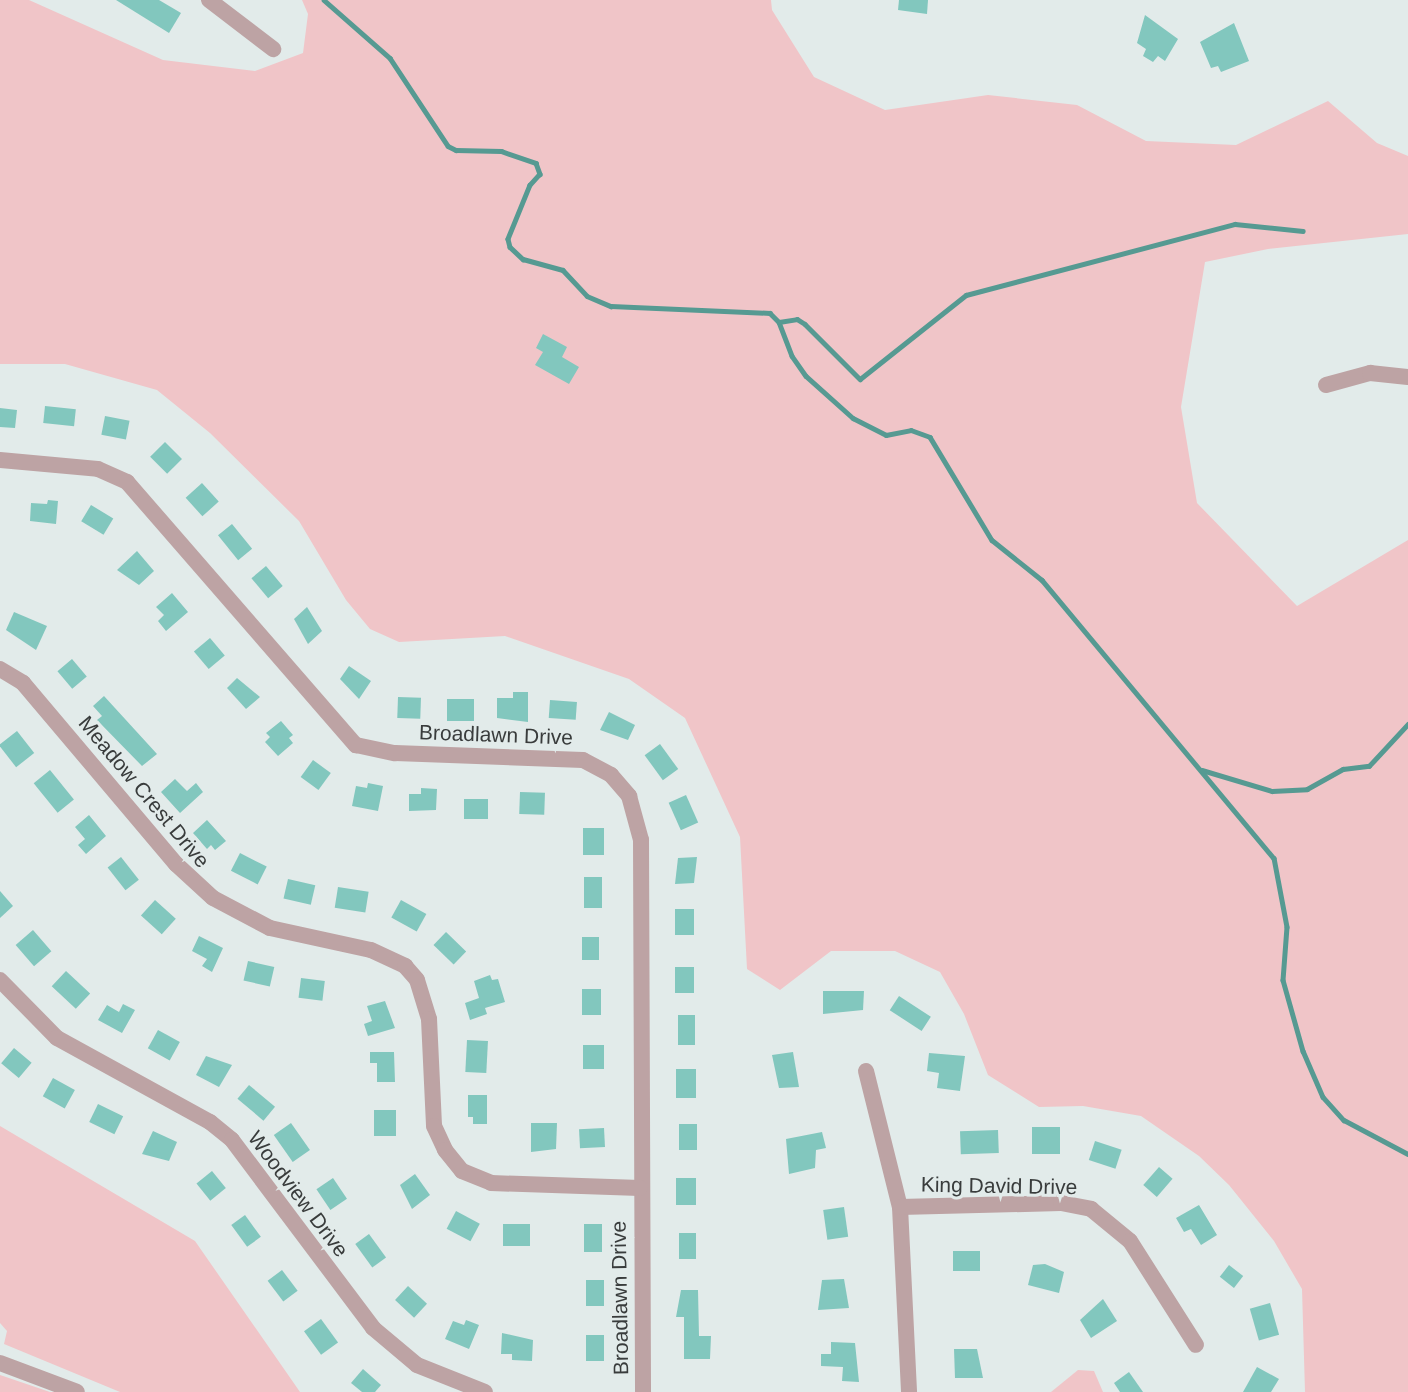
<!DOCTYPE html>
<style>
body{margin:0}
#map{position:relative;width:1408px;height:1392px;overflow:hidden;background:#e2ebea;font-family:Helvetica,sans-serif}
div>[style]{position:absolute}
.green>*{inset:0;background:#f0c5c8}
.stream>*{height:4.5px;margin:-2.25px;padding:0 2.25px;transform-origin:2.25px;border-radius:2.25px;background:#569a92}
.building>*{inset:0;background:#82c7be;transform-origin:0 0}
.street>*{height:16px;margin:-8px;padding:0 8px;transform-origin:8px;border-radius:8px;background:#bda3a4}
span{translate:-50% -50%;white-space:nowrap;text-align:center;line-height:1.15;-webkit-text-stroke:6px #e2ebea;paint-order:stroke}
.street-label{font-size:21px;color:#393c3c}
</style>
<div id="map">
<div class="green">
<i style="clip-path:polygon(0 0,29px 0,163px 60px,255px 71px,303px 53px,308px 14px,302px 0,771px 0,772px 10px,814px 77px,885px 110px,988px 95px,1077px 105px,1146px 141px,1236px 145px,1328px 101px,1377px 143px,1408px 156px,1408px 234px,1268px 249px,1205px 262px,1181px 407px,1197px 503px,1297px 606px,1408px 540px,1408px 1392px,1305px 1392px,1302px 1289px,1274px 1241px,1229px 1185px,1199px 1156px,1141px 1116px,1083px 1106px,1039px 1107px,988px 1075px,964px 1014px,940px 972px,895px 951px,831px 951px,780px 990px,747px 969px,740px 837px,685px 718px,629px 679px,505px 636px,399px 642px,370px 629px,346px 600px,299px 521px,210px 433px,157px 390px,65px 364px,0 364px)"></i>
<i style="clip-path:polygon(0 1126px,195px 1241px,300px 1392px,120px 1392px,4px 1344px,7px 1331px,0 1323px)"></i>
<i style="clip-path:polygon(1078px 1370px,1094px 1371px,1103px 1392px,1051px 1392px)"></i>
<i style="clip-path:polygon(0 1375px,3px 1376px,50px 1392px,0 1392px)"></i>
</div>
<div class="stream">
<i style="left:324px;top:0;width:88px;rotate:41.3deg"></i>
<i style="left:390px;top:58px;width:105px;rotate:56.6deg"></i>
<i style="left:448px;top:146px;width:9px;rotate:27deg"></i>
<i style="left:456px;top:150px;width:45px;rotate:1.3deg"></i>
<i style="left:501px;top:151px;width:37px;rotate:19deg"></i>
<i style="left:536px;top:163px;width:12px;rotate:70deg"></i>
<i style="left:540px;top:174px;width:15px;rotate:132deg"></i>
<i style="left:530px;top:185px;width:58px;rotate:112.2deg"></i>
<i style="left:508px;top:239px;width:8px;rotate:76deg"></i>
<i style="left:510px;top:247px;width:18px;rotate:43deg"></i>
<i style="left:523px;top:259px;width:41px;rotate:15.4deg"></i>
<i style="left:563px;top:270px;width:35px;rotate:47deg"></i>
<i style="left:587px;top:296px;width:26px;rotate:23deg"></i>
<i style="left:611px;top:306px;width:159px;rotate:2.5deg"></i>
<i style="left:770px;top:313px;width:13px;rotate:45deg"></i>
<i style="left:779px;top:322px;width:36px;rotate:69deg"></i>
<i style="left:792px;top:356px;width:24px;rotate:55deg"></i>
<i style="left:806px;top:376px;width:63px;rotate:41.8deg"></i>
<i style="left:853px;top:418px;width:37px;rotate:27deg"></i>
<i style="left:886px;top:435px;width:25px;rotate:-11deg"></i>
<i style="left:911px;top:430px;width:20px;rotate:20deg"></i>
<i style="left:930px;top:437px;width:120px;rotate:59deg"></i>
<i style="left:992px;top:540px;width:64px;rotate:38.7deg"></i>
<i style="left:1042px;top:580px;width:362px;rotate:50.2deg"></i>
<i style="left:1274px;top:858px;width:70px;rotate:79.3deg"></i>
<i style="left:1287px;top:927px;width:53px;rotate:94.3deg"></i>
<i style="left:1283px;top:980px;width:74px;rotate:74.3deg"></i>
<i style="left:1303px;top:1051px;width:50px;rotate:66.5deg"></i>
<i style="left:1323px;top:1097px;width:31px;rotate:48deg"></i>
<i style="left:1344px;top:1120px;width:72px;rotate:28deg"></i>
<i style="left:779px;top:322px;width:18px;rotate:-9deg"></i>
<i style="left:797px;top:319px;width:9px;rotate:32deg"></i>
<i style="left:805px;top:324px;width:78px;rotate:45deg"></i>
<i style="left:860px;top:379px;width:135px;rotate:-38.4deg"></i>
<i style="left:966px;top:295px;width:278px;rotate:-14.8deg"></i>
<i style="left:1235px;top:224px;width:68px;rotate:5.9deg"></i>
<i style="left:1202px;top:770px;width:73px;rotate:16.7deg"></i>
<i style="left:1272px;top:791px;width:35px;rotate:-3deg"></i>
<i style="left:1307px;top:789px;width:41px;rotate:-29.1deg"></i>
<i style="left:1343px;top:769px;width:26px;rotate:-7deg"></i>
<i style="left:1369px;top:766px;width:57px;rotate:-47.1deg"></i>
</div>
<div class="building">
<i style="clip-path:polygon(116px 0,159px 0,181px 13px,169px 33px)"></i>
<i style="clip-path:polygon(899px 0,928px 0,927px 14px,898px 10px)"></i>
<i style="clip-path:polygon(1145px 15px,1178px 39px,1165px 61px,1158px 56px,1153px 62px,1143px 56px,1146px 49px,1137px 43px)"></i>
<i style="clip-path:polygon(1234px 23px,1249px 61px,1221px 72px,1218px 66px,1211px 68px,1200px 42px)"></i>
<i style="clip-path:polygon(543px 334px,567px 347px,562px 357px,579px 367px,569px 384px,535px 365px,543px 352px,536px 348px)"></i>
<i style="left:45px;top:406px;width:31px;height:17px;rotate:6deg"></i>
<i style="clip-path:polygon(0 408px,17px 410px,15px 428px,0 427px)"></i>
<i style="left:105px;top:416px;width:25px;height:19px;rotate:11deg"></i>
<i style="left:165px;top:442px;width:24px;height:21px;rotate:45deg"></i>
<i style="left:202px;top:483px;width:25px;height:22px;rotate:48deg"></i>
<i style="clip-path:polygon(48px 500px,58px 501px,56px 524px,30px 521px,31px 503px,47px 504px)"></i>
<i style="left:91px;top:505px;width:26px;height:19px;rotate:31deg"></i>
<i style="left:232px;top:524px;width:32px;height:18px;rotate:51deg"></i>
<i style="clip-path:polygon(137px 551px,154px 571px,139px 585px,117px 570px)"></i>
<i style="left:266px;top:566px;width:26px;height:19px;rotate:50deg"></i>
<i style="clip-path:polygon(172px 593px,188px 612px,166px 631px,158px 621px,164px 615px,156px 607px)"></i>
<i style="clip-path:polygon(307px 607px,322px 631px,308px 644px,294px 619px)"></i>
<i style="clip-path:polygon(14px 612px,47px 626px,36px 650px,6px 630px)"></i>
<i style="left:210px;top:638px;width:23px;height:21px;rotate:50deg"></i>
<i style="left:72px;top:659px;width:23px;height:19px;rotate:50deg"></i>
<i style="clip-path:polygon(349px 666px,371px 681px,359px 699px,340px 679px)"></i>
<i style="clip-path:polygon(237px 678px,260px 697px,246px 709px,227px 688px)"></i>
<i style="clip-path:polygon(513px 692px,528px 692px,528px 722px,497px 718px,497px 698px,513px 698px)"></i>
<i style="clip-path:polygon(104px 696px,157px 754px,142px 766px,97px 720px,102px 716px,93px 706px)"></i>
<i style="left:398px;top:697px;width:23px;height:21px;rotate:2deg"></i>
<i style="left:447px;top:699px;width:27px;height:22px"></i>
<i style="left:550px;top:700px;width:27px;height:18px;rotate:4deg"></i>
<i style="clip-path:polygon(609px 712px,635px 725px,628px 740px,600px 730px)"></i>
<i style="clip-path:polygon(281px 721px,293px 735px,289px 738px,293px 743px,278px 756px,265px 742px,270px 737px,266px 733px)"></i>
<i style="left:17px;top:731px;width:28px;height:23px;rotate:52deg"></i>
<i style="left:660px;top:744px;width:31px;height:19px;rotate:54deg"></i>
<i style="left:313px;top:760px;width:22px;height:21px;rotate:36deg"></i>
<i style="left:50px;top:770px;width:38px;height:21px;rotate:51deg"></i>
<i style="clip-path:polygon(175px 779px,187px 791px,196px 783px,203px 792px,180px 813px,161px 792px)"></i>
<i style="clip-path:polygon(368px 783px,383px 786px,378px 811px,352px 806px,356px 786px,367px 788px)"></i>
<i style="clip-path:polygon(421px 788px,437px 789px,436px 810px,409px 811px,409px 794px,421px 794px)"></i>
<i style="left:520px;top:792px;width:25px;height:22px;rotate:2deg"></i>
<i style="left:686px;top:795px;width:30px;height:19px;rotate:66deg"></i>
<i style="left:464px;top:799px;width:24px;height:20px"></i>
<i style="clip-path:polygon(89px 815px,106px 836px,86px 854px,78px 845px,85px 839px,75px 827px)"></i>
<i style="clip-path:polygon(207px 820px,226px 841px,215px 850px,211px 845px,207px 849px,193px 833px)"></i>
<i style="left:604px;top:828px;width:27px;height:21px;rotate:90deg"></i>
<i style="left:240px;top:853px;width:30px;height:20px;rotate:27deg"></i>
<i style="left:121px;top:857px;width:29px;height:17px;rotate:52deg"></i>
<i style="clip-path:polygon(697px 857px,694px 883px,675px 884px,678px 858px)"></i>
<i style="left:584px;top:877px;width:18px;height:31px"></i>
<i style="left:288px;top:879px;width:28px;height:20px;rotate:13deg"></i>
<i style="left:338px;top:887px;width:31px;height:21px;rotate:9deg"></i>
<i style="clip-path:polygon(0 891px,13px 906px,0 918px)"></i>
<i style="left:155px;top:900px;width:28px;height:21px;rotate:42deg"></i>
<i style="left:401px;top:900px;width:29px;height:20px;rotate:29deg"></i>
<i style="left:675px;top:909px;width:19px;height:26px"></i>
<i style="left:33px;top:930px;width:28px;height:23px;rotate:49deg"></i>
<i style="left:446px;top:932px;width:28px;height:18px;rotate:44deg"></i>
<i style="clip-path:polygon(199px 936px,223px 948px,212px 972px,202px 966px,207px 959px,192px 951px)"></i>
<i style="left:582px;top:937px;width:17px;height:23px"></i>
<i style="left:248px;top:961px;width:27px;height:20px;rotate:13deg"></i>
<i style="left:675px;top:967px;width:19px;height:26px"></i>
<i style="left:66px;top:971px;width:33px;height:21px;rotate:43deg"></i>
<i style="clip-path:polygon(490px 975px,492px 980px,498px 979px,505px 1002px,485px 1008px,487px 1014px,470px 1020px,465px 1003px,479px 998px,474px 981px)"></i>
<i style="left:301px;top:978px;width:24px;height:20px;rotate:7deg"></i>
<i style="left:582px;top:989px;width:19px;height:26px"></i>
<i style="clip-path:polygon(823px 991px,864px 991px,863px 1010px,823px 1014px)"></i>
<i style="left:899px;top:996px;width:38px;height:17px;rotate:33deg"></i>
<i style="clip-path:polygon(385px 1001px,395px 1028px,368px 1036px,364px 1024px,372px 1021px,367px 1006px)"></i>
<i style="clip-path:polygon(123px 1004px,135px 1010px,122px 1033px,98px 1020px,107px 1005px,119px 1012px)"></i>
<i style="left:678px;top:1015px;width:17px;height:30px"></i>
<i style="left:158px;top:1030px;width:25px;height:21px;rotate:29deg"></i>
<i style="left:467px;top:1040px;width:21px;height:32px;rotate:3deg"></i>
<i style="left:583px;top:1045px;width:21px;height:24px"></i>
<i style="left:14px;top:1048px;width:23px;height:20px;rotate:40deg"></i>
<i style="clip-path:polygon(370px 1052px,394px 1052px,395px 1082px,377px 1082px,377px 1063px,370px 1063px)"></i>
<i style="clip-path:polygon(793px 1052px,799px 1087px,779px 1088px,772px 1055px)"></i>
<i style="clip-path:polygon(929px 1053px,965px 1056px,960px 1091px,937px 1088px,939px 1073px,927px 1071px)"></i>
<i style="clip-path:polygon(206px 1056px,232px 1065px,219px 1087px,196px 1075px)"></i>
<i style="left:676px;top:1069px;width:20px;height:29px"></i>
<i style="left:53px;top:1078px;width:25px;height:21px;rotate:29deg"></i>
<i style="left:249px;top:1085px;width:34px;height:18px;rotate:40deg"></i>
<i style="clip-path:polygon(468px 1095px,487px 1095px,487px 1124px,473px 1124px,473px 1117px,468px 1117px)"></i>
<i style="left:98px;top:1104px;width:28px;height:20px;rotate:26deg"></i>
<i style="left:374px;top:1110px;width:22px;height:26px"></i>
<i style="left:291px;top:1123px;width:33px;height:21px;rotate:55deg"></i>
<i style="clip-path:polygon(531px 1123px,557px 1123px,556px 1149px,531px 1152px)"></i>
<i style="left:679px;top:1124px;width:18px;height:26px"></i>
<i style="left:1032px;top:1127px;width:28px;height:27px"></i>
<i style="left:604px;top:1128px;width:19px;height:25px;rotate:87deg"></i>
<i style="left:998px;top:1130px;width:23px;height:38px;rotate:88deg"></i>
<i style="clip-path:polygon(153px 1131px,177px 1142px,169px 1161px,142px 1154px)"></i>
<i style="clip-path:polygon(822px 1132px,826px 1148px,816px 1150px,815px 1168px,789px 1174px,786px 1139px)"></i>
<i style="left:1095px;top:1141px;width:28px;height:20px;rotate:18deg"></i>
<i style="left:1159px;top:1167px;width:18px;height:24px;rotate:41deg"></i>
<i style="left:212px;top:1171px;width:22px;height:20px;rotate:51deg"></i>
<i style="clip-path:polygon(415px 1174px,430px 1195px,412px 1209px,400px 1185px)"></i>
<i style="left:333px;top:1178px;width:25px;height:20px;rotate:56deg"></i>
<i style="left:676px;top:1178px;width:20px;height:27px"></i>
<i style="clip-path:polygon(1199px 1205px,1217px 1235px,1201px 1245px,1191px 1229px,1184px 1232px,1176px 1218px)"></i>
<i style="left:844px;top:1207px;width:30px;height:21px;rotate:82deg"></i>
<i style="left:456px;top:1211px;width:27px;height:20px;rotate:28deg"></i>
<i style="left:245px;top:1215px;width:27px;height:17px;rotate:54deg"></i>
<i style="left:503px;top:1224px;width:27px;height:22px"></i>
<i style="left:584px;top:1224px;width:18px;height:28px"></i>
<i style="left:679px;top:1233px;width:17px;height:26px"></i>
<i style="left:369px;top:1234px;width:29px;height:17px;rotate:54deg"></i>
<i style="left:953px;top:1251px;width:27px;height:20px"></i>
<i style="clip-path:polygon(1045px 1264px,1064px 1272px,1059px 1293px,1028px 1285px,1033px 1265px)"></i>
<i style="left:1229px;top:1265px;width:18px;height:15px;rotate:38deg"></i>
<i style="left:282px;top:1270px;width:26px;height:18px;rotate:53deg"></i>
<i style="clip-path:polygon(844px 1279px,849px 1308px,818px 1310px,822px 1280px)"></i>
<i style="left:586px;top:1280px;width:18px;height:26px"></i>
<i style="left:408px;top:1286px;width:26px;height:19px;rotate:43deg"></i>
<i style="clip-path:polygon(681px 1290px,698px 1290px,699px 1336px,711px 1336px,710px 1359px,684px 1359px,684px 1317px,676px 1317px)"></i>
<i style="clip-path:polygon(1103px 1299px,1117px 1321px,1091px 1338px,1080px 1320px)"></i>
<i style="left:1270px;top:1303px;width:33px;height:21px;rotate:74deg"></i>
<i style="left:321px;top:1319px;width:29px;height:21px;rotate:54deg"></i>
<i style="clip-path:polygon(466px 1320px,479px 1325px,469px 1349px,445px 1339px,453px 1321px,464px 1325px)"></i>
<i style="clip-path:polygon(502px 1333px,533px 1340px,532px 1361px,512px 1360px,512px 1354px,501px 1354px)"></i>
<i style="left:586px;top:1335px;width:18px;height:26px"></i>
<i style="clip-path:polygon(831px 1342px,855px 1343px,859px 1382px,842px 1381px,843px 1367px,821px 1366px,821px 1354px,831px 1354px)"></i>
<i style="clip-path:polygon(954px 1349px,977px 1349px,983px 1378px,955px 1378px)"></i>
<i style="clip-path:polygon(1257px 1367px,1279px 1379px,1271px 1392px,1243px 1392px)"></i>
<i style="clip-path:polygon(363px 1369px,381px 1385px,375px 1392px,362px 1392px,351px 1383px)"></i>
<i style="clip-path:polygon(1129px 1372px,1143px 1392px,1120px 1392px,1114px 1383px)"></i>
</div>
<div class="street">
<i style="left:209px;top:0;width:81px;rotate:37.4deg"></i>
<i style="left:1326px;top:385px;width:46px;rotate:-15.3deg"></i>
<i style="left:1370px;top:373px;width:38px;rotate:6deg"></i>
<i style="left:0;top:460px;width:98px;rotate:5.2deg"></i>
<i style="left:98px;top:469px;width:32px;rotate:24deg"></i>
<i style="left:127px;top:482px;width:349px;rotate:49deg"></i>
<i style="left:356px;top:745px;width:40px;rotate:12deg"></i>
<i style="left:395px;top:753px;width:188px;rotate:2.1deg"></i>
<i style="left:583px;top:760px;width:32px;rotate:28deg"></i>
<i style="left:611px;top:775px;width:28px;rotate:49deg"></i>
<i style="left:629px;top:796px;width:46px;rotate:74.7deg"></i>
<i style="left:641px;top:840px;width:552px;rotate:89.79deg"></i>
<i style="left:0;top:669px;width:27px;rotate:31deg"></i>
<i style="left:23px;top:683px;width:237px;rotate:49.8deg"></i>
<i style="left:176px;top:864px;width:50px;rotate:42.6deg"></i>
<i style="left:213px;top:898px;width:64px;rotate:27.8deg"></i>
<i style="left:270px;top:928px;width:103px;rotate:12.3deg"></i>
<i style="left:371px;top:950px;width:38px;rotate:25deg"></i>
<i style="left:405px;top:966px;width:18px;rotate:49deg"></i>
<i style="left:417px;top:980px;width:41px;rotate:72.9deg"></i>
<i style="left:429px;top:1019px;width:107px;rotate:87.3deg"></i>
<i style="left:434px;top:1126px;width:26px;rotate:65deg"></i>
<i style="left:445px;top:1150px;width:27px;rotate:51deg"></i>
<i style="left:462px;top:1171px;width:31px;rotate:22deg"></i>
<i style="left:491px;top:1183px;width:149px;rotate:1.9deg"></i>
<i style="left:0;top:980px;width:81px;rotate:45.5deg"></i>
<i style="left:57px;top:1038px;width:175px;rotate:28.8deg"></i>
<i style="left:210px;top:1122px;width:28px;rotate:39deg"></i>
<i style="left:232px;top:1140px;width:235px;rotate:53.1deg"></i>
<i style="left:373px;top:1328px;width:57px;rotate:40.1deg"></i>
<i style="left:417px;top:1365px;width:73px;rotate:21.7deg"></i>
<i style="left:866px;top:1071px;width:140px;rotate:76deg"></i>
<i style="left:900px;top:1207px;width:185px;rotate:87.2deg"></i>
<i style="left:900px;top:1207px;width:161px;rotate:-1.4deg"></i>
<i style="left:1061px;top:1203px;width:31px;rotate:11deg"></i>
<i style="left:1091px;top:1209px;width:50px;rotate:39.4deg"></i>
<i style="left:1130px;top:1241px;width:123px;rotate:57.6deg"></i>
<i style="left:0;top:1363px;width:82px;rotate:20.6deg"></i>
</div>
<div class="street-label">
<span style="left:496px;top:735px;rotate:2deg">Broadlawn Drive</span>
<span style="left:144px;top:792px;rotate:50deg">Meadow Crest Drive</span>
<span style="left:999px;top:1186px;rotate:1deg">King David Drive</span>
<span style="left:298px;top:1194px;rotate:53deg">Woodview Drive</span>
<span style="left:620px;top:1298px;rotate:-91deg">Broadlawn Drive</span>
</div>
</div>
